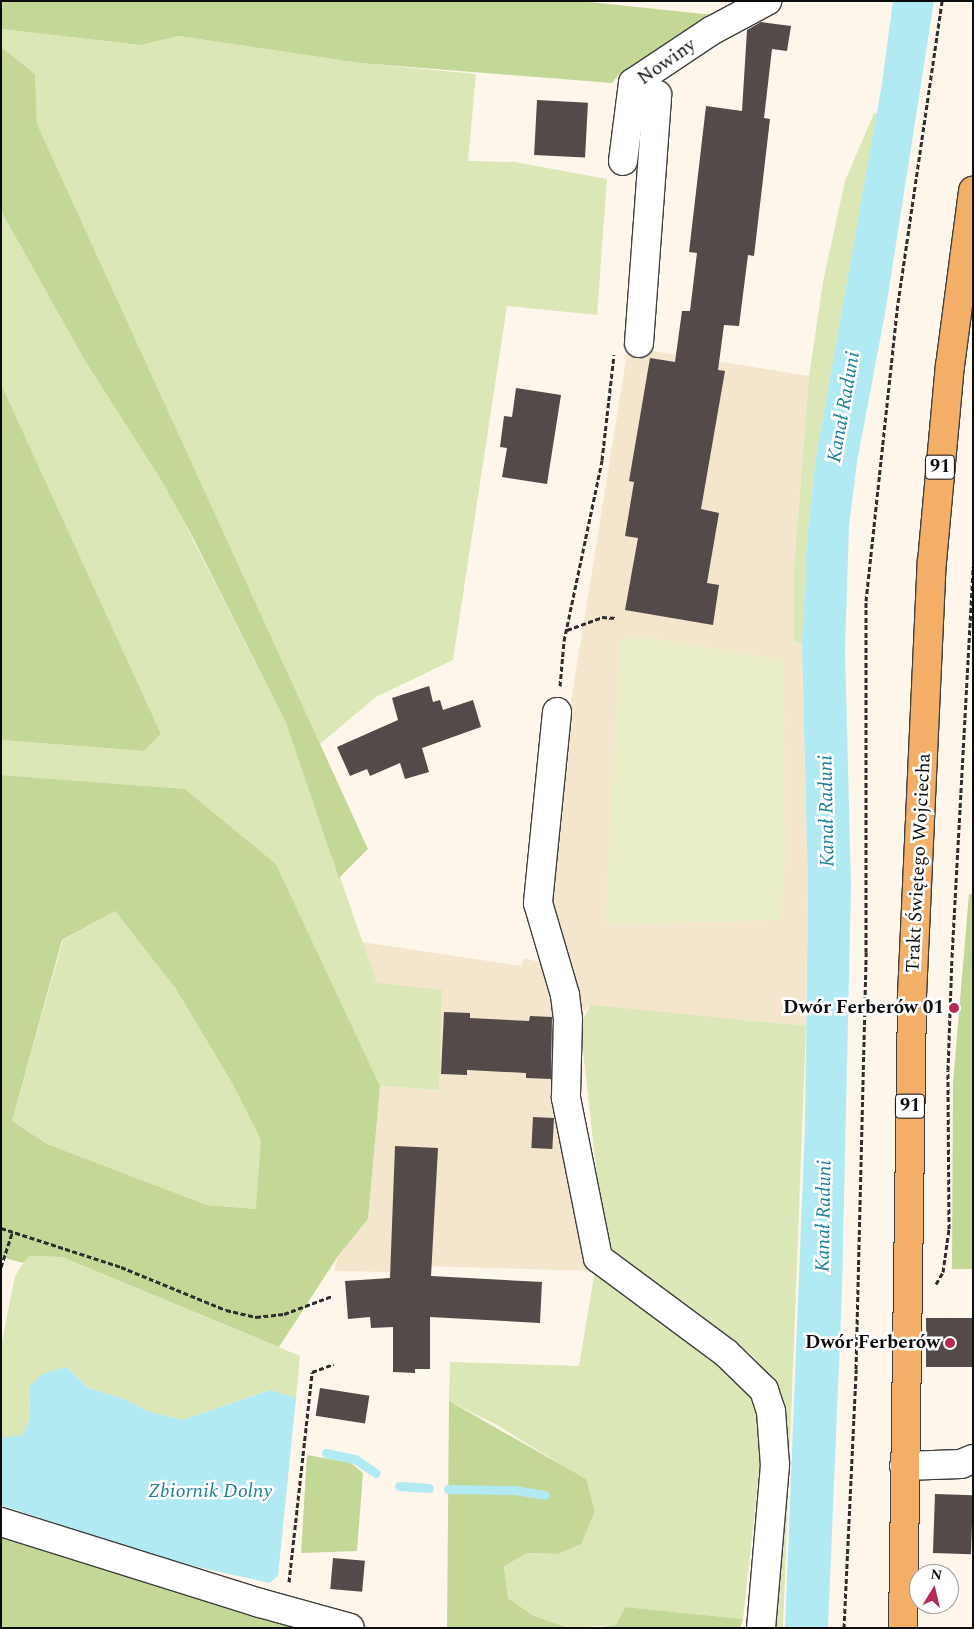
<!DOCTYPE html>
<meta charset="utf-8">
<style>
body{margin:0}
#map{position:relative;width:974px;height:1629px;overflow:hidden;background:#fef6eb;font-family:Spectral,serif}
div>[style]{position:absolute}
.farmland>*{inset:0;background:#f3e6cd}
.green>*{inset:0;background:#dbe7b7}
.forest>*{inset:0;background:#c3d797}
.pitch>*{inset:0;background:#eaeec8}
.water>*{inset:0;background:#b2eaf3}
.stream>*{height:9px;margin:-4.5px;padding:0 4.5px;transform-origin:4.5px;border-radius:4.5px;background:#b2eaf3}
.building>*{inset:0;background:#544a49;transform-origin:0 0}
.path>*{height:3px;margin-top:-1.5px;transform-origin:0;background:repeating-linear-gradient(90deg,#2e2e2e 0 5px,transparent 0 7.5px)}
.roads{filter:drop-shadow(1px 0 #3f3f3f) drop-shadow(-1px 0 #3f3f3f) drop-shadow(0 1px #3f3f3f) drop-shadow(0 -1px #3f3f3f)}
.minor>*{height:28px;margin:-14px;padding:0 14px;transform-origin:14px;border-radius:14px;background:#fff}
.major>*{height:28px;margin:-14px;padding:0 14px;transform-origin:14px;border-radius:14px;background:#f3af67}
.dots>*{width:14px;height:14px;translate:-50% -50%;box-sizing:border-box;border:2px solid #fff;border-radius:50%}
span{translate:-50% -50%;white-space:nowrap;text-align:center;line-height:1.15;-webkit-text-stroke:5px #fff;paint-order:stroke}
.shield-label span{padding:1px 4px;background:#fff;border:1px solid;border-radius:4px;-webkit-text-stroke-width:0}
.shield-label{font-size:18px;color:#0c0c0c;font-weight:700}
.street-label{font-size:19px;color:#0c0c0c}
.poi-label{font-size:19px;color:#0c0c0c;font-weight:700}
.right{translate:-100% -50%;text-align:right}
.water-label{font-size:20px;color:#1b7f97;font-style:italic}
.frame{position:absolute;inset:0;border:2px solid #0c0c0c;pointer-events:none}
.north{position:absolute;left:909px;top:1564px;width:50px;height:50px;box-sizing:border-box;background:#fff;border:1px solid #9e9e9e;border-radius:50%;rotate:9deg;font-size:14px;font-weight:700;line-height:20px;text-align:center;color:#0c0c0c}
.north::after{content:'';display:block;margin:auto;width:18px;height:22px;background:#b52a52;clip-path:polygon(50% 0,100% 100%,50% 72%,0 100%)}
</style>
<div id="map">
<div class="farmland">
<i style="clip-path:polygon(628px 347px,809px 376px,794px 567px,795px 642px,802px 643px,808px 891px,806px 1026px,591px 1006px,579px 1014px,548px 893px,561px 764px)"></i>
<i style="clip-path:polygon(362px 942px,521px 966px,524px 958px,543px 963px,559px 1012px,595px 1271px,422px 1266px,390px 1268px,390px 1272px,334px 1271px,338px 1256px,368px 1219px,380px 1086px,439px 1090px,377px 983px)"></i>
</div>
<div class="green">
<i style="clip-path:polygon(1px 29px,139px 45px,179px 36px,360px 63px,476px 74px,468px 161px,515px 162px,607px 179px,597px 315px,507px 306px,453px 660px,376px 697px,320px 744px,37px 124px,35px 74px,1px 47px)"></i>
<i style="clip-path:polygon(874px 113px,877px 114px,816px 457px,807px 538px,802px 643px,794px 642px,794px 567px,809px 376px,823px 282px,845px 181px)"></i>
<i style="clip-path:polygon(1px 211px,84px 359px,163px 481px,286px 723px,377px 983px,442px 990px,439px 1090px,380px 1086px,276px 864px,185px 789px,1px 775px,1px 740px,144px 751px,161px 734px,1px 384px)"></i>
<i style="clip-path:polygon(115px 911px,176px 989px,232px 1083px,261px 1140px,257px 1209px,207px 1205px,47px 1144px,12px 1121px,63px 940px)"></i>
<i style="clip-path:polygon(591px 1005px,806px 1026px,783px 1628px,772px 1628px,781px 1418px,775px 1383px,751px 1354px,621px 1267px,603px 1230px,580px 1024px)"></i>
<i style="clip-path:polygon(28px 1256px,62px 1257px,300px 1356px,296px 1398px,269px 1390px,183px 1420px,149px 1412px,124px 1399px,88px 1388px,67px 1367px,43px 1374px,29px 1388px,30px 1418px,23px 1436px,1px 1438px,1px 1346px,15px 1276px)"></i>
<i style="clip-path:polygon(595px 1271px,713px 1355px,752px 1394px,761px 1415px,762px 1445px,743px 1619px,625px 1607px,616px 1625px,569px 1628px,534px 1616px,508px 1598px,504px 1566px,528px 1553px,557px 1554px,595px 1511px,586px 1480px,497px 1425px,449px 1401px,450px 1362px,579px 1366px)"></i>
</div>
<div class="forest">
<i style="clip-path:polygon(1px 1px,580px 1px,723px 16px,618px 75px,612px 83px,360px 63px,179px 36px,140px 45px,1px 29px)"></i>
<i style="clip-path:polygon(1px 47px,35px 74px,37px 124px,368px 849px,339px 878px,286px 723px,193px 538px,162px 481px,84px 359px,1px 211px)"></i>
<i style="clip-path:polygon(1px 384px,161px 734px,144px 751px,1px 740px)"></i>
<i style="clip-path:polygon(evenodd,1px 775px,185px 789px,276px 864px,380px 1086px,368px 1219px,338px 1256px,279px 1347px,62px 1257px,29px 1256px,23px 1263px,1px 1257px,1px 775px,115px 911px,176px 989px,232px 1083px,261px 1140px,256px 1209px,207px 1205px,47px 1144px,12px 1121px,62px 940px,115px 911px)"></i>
<i style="clip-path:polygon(969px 894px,973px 894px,973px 1269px,952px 1269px,953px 1083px)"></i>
<i style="clip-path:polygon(449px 1401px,586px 1479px,595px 1511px,581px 1544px,557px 1554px,528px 1553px,504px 1566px,508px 1598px,534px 1616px,569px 1628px,447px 1628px)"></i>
<i style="clip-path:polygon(307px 1455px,351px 1463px,363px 1473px,357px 1551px,301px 1553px)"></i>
<i style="clip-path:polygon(1px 1532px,310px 1628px,1px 1628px)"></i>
<i style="clip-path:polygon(625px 1607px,743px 1619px,740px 1628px,593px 1628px,616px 1625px)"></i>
</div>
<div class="pitch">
<i style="clip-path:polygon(641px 636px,784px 660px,785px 860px,780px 920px,605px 925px,620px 641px)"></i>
</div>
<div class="water">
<i style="clip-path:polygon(893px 1px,934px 1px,886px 308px,857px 462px,849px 526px,845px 649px,851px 886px,842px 1291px,828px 1628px,785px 1628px,805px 1125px,808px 891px,802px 643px,807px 538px,816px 457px,882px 83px)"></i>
<i style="clip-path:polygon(67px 1367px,88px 1388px,124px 1399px,149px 1412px,183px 1420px,270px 1390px,296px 1398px,278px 1576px,269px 1583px,167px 1560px,1px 1505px,1px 1438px,23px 1435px,30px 1418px,29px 1387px,42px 1374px)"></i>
</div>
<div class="stream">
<i style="left:326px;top:1453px;width:30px;rotate:12deg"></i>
<i style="left:355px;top:1459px;width:25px;rotate:34deg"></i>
<i style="left:399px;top:1486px;width:30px;rotate:4deg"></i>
<i style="left:448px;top:1489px;width:66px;rotate:0.9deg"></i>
<i style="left:514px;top:1490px;width:31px;rotate:9deg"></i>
</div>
<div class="building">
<i style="clip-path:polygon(761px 22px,791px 26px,787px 51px,772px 49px,764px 118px,770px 119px,754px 256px,748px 255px,739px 326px,724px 325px,718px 370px,725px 371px,701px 509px,719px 513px,707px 583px,719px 585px,713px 625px,625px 610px,638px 538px,625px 536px,634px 482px,629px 481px,650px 358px,675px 362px,682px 311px,690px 311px,697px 253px,689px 252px,706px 106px,742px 111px,747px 30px)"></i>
<i style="left:537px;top:100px;width:51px;height:55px;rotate:3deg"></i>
<i style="clip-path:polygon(516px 388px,561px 395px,547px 484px,502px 477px,507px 448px,500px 447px,504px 416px,512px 417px)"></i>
<i style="clip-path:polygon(429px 686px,433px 702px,440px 700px,443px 710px,473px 700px,481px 727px,422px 748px,429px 772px,405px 779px,400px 763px,370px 776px,367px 769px,350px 776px,337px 747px,398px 720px,392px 698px)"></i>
<i style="clip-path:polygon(444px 1012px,470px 1013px,470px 1018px,529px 1021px,530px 1016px,552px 1017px,551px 1079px,526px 1078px,526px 1073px,467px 1070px,467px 1075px,441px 1074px)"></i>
<i style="left:533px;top:1117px;width:21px;height:31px;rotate:3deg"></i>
<i style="clip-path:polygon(395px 1146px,438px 1148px,431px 1276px,542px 1282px,540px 1323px,430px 1317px,430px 1369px,415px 1369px,415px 1373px,393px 1372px,393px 1327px,371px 1328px,370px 1317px,348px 1319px,345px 1281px,390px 1278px)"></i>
<i style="left:973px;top:1318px;width:49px;height:47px;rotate:90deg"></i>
<i style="left:320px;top:1388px;width:50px;height:28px;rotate:9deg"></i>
<i style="left:935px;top:1494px;width:38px;height:59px;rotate:2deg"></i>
<i style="left:333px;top:1558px;width:32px;height:31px;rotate:5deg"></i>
</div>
<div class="path">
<i style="left:567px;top:630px;width:37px;rotate:-20deg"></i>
<i style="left:602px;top:617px;width:14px;rotate:4deg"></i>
<i style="left:560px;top:686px;width:45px;rotate:-84.9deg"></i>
<i style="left:564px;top:641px;width:185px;rotate:-78.1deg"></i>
<i style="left:602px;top:460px;width:106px;rotate:-83.5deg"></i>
<i style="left:1px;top:1228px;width:126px;rotate:18deg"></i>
<i style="left:121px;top:1267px;width:113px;rotate:22.3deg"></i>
<i style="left:226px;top:1310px;width:31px;rotate:13deg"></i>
<i style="left:256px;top:1317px;width:28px;rotate:-6deg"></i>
<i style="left:284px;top:1314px;width:51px;rotate:-20.6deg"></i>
<i style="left:1px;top:1267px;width:36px;rotate:-72deg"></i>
<i style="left:936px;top:1284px;width:14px;rotate:-60deg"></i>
<i style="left:943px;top:1272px;width:43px;rotate:-82.1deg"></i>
<i style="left:949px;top:1229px;width:159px;rotate:-90.4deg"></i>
<i style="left:948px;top:1070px;width:113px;rotate:-88deg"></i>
<i style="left:952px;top:957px;width:391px;rotate:-86.9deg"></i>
<i style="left:289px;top:1582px;width:211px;rotate:-83.7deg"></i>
<i style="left:312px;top:1372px;width:23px;rotate:-20deg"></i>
<i style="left:844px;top:1628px;width:259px;rotate:-87.3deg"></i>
<i style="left:856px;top:1369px;width:417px;rotate:-88.6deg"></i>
<i style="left:866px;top:952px;width:351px;rotate:-90deg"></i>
<i style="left:866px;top:601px;width:293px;rotate:-83.9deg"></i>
<i style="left:897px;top:310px;width:312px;rotate:-81.7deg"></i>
</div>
<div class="roads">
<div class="minor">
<i style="left:623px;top:161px;width:79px;rotate:-82.7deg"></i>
<i style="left:633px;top:83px;width:94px;rotate:-33.7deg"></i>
<i style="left:711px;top:31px;width:64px;rotate:-28.2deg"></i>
<i style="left:639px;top:343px;width:249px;rotate:-85.8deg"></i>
<i style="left:557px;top:712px;width:192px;rotate:95.7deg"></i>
<i style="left:538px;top:903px;width:96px;rotate:73.6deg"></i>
<i style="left:565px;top:995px;width:24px;rotate:83deg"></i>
<i style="left:568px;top:1019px;width:79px;rotate:91.5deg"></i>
<i style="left:566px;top:1098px;width:163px;rotate:78.7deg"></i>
<i style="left:598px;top:1258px;width:159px;rotate:36.6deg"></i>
<i style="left:726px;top:1353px;width:53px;rotate:44.2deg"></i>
<i style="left:764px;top:1390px;width:22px;rotate:72deg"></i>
<i style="left:771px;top:1411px;width:54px;rotate:85.8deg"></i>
<i style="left:775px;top:1465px;width:164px;rotate:94.9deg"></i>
<i style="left:904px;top:1466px;width:57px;rotate:-2deg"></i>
<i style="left:961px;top:1464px;width:13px;rotate:-23deg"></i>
<i style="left:1px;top:1522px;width:271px;rotate:17.4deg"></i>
<i style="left:260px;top:1603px;width:93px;rotate:15.5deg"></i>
</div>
<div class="major">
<i style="left:903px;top:1628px;width:632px;rotate:-89.18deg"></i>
<i style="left:912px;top:996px;width:434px;rotate:-87.4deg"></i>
<i style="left:932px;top:562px;width:197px;rotate:-84.8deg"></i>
<i style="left:950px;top:366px;width:177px;rotate:-82.5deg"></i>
</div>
</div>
<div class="dots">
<i style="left:954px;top:1008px;background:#b52a52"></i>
<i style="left:950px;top:1343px;background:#b52a52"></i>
</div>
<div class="shield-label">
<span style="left:940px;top:467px">91</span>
<span style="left:910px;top:1106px">91</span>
</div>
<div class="street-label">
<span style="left:667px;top:62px;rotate:-35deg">Nowiny</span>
<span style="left:919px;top:863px;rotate:-87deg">Trakt Świętego Wojciecha</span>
</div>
<div class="poi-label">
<span class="right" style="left:944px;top:1008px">Dwór Ferberów 01</span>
<span class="right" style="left:940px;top:1343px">Dwór Ferberów</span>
</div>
<div class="water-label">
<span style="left:844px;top:407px;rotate:-80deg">Kanał Raduni</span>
<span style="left:827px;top:811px;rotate:-91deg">Kanał Raduni</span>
<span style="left:824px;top:1216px;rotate:-89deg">Kanał Raduni</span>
<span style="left:210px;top:1491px">Zbiornik Dolny</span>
</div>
<div class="frame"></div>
<div class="north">N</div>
</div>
